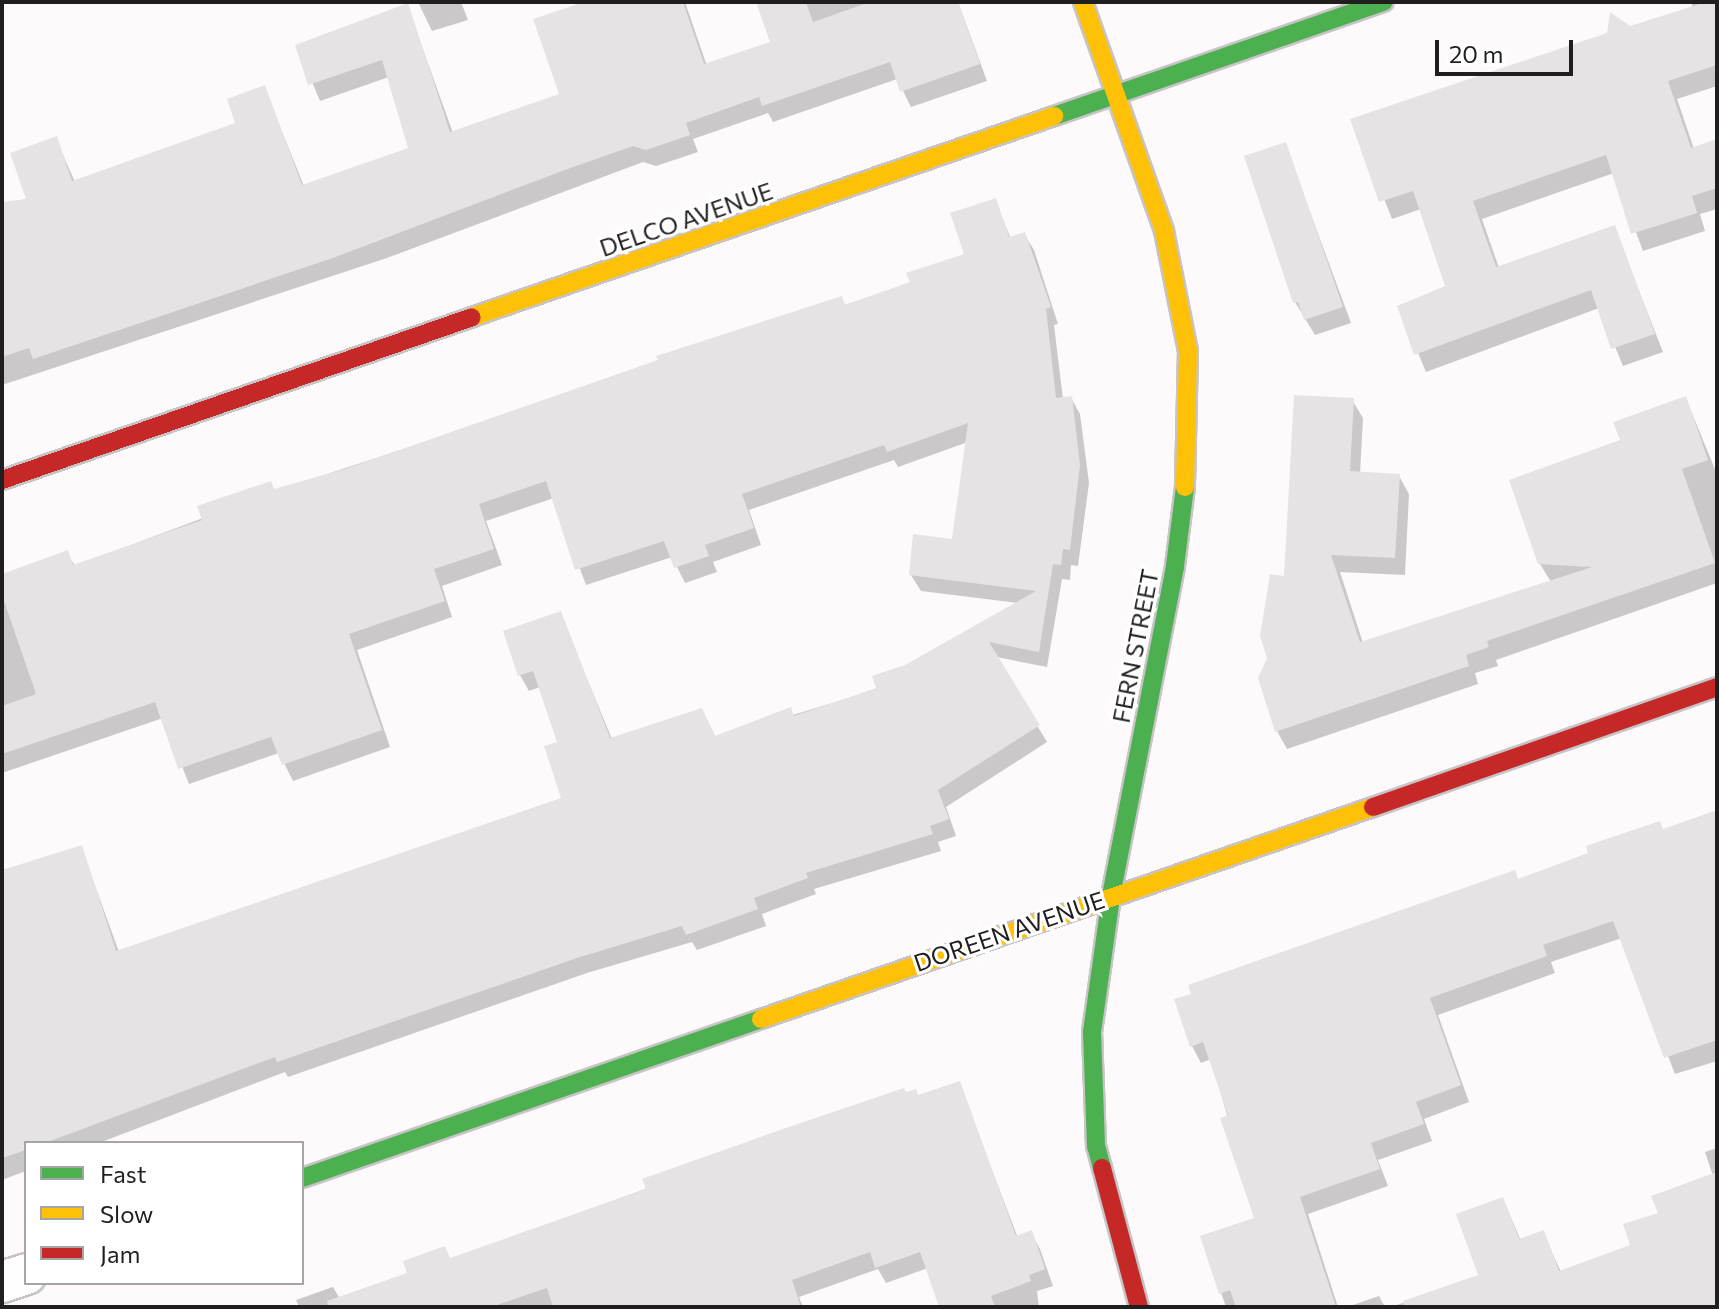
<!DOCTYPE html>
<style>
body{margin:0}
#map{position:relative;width:1719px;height:1309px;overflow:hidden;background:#fefafc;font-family:Commissioner,sans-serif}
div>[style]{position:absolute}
.shadow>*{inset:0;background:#0003}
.building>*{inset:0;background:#e6e3e4}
.roads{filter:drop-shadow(2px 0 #c7c4c6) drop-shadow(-2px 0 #c7c4c6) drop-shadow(0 2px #c7c4c6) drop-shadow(0 -2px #c7c4c6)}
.street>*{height:40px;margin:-20px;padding:0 20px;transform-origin:20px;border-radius:20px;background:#fffeff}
.fast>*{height:18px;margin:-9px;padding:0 9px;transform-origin:9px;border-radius:9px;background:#4caf50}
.slow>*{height:18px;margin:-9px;padding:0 9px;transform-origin:9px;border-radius:9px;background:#ffc107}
.jam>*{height:18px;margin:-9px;padding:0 9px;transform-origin:9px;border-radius:9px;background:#c62828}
span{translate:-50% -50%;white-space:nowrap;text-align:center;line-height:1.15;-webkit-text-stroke:6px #fff;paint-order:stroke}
.street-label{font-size:24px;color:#211e1f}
.frame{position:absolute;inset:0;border:4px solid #211e1f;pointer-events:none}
.legend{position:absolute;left:24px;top:1141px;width:280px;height:144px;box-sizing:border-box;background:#fff;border:2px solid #a6a5a5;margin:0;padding:10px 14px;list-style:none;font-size:24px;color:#211e1f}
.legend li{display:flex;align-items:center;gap:16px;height:40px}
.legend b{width:40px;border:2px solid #a6a5a5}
.scale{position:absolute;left:1435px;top:40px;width:138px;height:36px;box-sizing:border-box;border:4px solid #211e1f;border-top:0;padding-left:10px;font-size:24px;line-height:28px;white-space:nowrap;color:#211e1f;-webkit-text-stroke:6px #fff;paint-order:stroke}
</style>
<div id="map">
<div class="shadow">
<i style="clip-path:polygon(418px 2px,461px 2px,468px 20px,432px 31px)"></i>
<i style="clip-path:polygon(586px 2px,685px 2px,707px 66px,772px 43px,775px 2px,958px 2px,987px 81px,911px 107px,897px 79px,773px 122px,768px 113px,693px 139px,698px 152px,656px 166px,643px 162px,387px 258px,2px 385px,2px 206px,28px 198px,56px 139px,75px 182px,238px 124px,264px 87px,304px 186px,411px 150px,389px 77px,320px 101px,297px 46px,407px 5px,453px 133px,562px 96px)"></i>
<i style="clip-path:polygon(1691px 2px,1717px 2px,1717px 86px,1677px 99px,1694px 149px,1717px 141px,1717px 209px,1700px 214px,1705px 231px,1643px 251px,1614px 173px,1482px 219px,1499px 268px,1614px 227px,1663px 352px,1623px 366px,1599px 308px,1426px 372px,1399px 307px,1448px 287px,1421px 209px,1392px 219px,1353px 120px,1693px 8px)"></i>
<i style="clip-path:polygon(1285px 144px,1351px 323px,1315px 335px,1295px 302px)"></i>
<i style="clip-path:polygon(995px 201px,1011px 239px,1024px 234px,1034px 250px,1058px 324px,1054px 325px,1063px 399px,1071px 398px,1080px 414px,1089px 483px,1078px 566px,1071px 565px,1070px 580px,1062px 579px,1047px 667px,996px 657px,1047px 742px,946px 807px,956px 836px,938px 842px,941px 851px,814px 889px,816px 894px,762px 914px,766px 926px,697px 950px,692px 942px,587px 973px,288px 1077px,285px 1072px,99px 1143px,26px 1143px,26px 1171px,2px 1180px,2px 872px,81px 847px,119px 952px,564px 799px,560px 743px,540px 687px,529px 691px,520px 675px,560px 614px,612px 739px,702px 710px,716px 738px,879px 689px,906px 667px,1018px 603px,921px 591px,911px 575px,954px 541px,968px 442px,898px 467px,894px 460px,749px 510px,761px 545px,713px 562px,717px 572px,685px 583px,672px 557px,586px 585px,554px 498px,486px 521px,502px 565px,442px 586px,452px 617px,357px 650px,390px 747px,293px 781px,279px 753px,189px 784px,163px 718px,2px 773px,2px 576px,67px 553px,75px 566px,275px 491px,912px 283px,966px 255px)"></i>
<i style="clip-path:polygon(1686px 399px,1717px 474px,1717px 583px,1496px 660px,1498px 666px,1475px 673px,1478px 684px,1287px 749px,1277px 731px,1269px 658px,1286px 579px,1352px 400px,1363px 418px,1360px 474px,1399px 476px,1409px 494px,1405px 575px,1340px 572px,1363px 643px,1551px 582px,1540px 564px,1623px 441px)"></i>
<i style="clip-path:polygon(1717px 813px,1717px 1061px,1675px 1074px,1622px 938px,1551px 962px,1555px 973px,1438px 1015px,1469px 1102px,1424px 1119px,1432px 1141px,1378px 1160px,1388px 1186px,1308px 1214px,1338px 1307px,1226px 1307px,1202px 1237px,1257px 1219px,1211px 1059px,1201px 1063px,1192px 1046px,1519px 881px)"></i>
<i style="clip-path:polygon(959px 1084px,1018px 1238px,1031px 1233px,1040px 1249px,1053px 1286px,1037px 1291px,1039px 1307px,942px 1307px,928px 1268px,886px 1283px,878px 1269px,799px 1297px,803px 1307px,299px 1307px,296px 1300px,333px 1287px,340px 1299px,906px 1095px,918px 1097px)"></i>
<i style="clip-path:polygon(1717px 1148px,1717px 1307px,1391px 1307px,1480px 1276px,1503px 1199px,1521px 1241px,1543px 1233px,1561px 1272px,1633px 1246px,1660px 1214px,1713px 1176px,1705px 1152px)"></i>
<i style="clip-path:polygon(1379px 1296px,1385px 1307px,1347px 1307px)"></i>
</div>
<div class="building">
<i style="clip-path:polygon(584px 2px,683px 2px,704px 64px,770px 42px,756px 2px,806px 2px,813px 22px,870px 2px,958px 2px,980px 64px,900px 92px,890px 62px,762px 106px,759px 97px,686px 123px,690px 135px,646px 150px,633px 146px,562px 171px,333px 258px,33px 359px,29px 348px,2px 357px,2px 202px,26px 199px,10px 153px,57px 136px,72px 181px,235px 123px,227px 99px,265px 85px,302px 185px,408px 148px,382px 60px,308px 85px,295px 45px,408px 3px,450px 132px,559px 94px,533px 19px)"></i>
<i style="clip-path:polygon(1706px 2px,1717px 2px,1717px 65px,1668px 81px,1691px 148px,1717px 139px,1717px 188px,1692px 196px,1697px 213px,1631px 234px,1606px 155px,1473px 201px,1496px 267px,1615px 225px,1655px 334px,1611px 349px,1591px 290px,1414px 355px,1397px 306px,1445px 286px,1413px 191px,1379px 202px,1350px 119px,1607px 33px,1610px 12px,1630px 26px)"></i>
<i style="clip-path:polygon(1286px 142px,1343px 307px,1304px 320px,1298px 302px,1293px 303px,1244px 156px)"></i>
<i style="clip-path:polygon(996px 198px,1009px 237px,1025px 232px,1051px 307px,1046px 309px,1056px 398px,1072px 396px,1080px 465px,1070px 550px,1063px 549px,1061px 565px,1053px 564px,1039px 652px,989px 642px,1040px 725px,938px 790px,949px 819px,930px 826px,933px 834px,806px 873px,808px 878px,754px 898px,758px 909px,686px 935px,682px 926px,577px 958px,277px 1062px,275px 1057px,45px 1143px,26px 1143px,26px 1150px,2px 1158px,2px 870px,82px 845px,116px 951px,561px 798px,544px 746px,557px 742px,533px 671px,518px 676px,503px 631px,561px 611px,610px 738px,702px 708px,715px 736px,791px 707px,794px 716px,876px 688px,872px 676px,905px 665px,1036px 591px,909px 575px,913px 534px,952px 539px,968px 423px,887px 452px,884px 445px,742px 494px,754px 528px,705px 545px,709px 556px,674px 568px,664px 541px,575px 570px,546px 481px,479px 504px,494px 549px,434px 569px,445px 601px,349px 634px,382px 730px,282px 765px,271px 737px,178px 769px,155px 702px,2px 754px,2px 706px,36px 694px,2px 595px,2px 574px,68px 550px,73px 565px,202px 520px,197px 506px,271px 481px,274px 489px,345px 469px,658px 360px,656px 356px,842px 296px,845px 305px,910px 282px,906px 273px,964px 254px,950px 213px)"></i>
<i style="clip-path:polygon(1294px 395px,1354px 398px,1350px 471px,1400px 474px,1395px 558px,1331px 555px,1360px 642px,1592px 567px,1538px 564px,1509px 480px,1620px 440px,1613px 422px,1686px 396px,1708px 460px,1682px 469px,1715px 563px,1487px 641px,1489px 647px,1466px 655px,1469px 666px,1275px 732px,1258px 678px,1267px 658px,1260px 636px,1270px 574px,1284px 576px)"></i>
<i style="clip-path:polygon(1717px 810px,1717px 1040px,1664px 1058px,1613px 921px,1543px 945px,1547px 956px,1430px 998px,1461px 1085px,1416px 1102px,1424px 1124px,1371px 1143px,1380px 1169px,1300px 1197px,1336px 1307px,1236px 1307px,1230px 1290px,1219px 1294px,1200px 1236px,1254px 1218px,1220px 1118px,1228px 1115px,1203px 1042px,1190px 1047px,1174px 999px,1191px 994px,1188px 985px,1515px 870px,1518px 879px,1588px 853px,1586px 846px,1660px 821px,1663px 829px)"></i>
<i style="clip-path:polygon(960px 1081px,1016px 1236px,1032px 1230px,1045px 1269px,1029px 1275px,1031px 1281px,991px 1296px,995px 1307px,939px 1307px,920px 1252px,875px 1268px,870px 1252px,792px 1280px,801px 1307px,553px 1307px,547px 1288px,491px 1307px,328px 1307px,327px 1301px,407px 1273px,403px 1261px,445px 1246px,450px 1258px,646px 1189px,642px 1179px,780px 1130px,904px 1088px,906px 1092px,916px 1089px,918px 1095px)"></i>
<i style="clip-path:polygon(1717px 1172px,1717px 1307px,1404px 1307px,1403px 1301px,1478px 1275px,1456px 1214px,1503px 1197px,1519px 1239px,1544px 1230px,1559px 1271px,1630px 1245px,1623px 1224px,1658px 1213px,1651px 1196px)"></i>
</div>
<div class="roads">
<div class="street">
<i style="left:2px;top:1282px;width:25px;rotate:-18deg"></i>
</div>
<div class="fast">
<i style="left:1054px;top:116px;width:349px;rotate:-19.1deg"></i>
<i style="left:1102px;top:1168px;width:23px;rotate:-105deg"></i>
<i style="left:1096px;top:1146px;width:114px;rotate:-92deg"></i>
<i style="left:1092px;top:1032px;width:137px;rotate:-82deg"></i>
<i style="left:1111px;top:896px;width:336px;rotate:-79deg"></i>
<i style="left:1175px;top:566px;width:80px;rotate:-82.8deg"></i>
<i style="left:302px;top:1178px;width:486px;rotate:-19.1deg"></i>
</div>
<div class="slow">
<i style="left:1083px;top:2px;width:243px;rotate:70.5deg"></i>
<i style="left:1164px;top:231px;width:122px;rotate:78.7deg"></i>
<i style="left:1188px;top:351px;width:136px;rotate:91.3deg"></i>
<i style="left:472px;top:317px;width:616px;rotate:-19.05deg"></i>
<i style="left:761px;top:1019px;width:648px;rotate:-19.11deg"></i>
</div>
<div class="jam">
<i style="left:2px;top:480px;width:497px;rotate:-19.1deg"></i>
<i style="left:1373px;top:807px;width:364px;rotate:-19.2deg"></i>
<i style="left:1102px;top:1168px;width:144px;rotate:75.1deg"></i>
</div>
</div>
<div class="street-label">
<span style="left:686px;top:219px;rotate:-19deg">DELCO AVENUE</span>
<span style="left:1135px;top:646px;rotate:-79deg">FERN STREET</span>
<span style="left:1009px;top:931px;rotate:-19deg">DOREEN AVENUE</span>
</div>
<div class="frame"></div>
<ul class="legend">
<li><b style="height:10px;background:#4caf50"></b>Fast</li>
<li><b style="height:10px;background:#ffc107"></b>Slow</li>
<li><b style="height:10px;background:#c62828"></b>Jam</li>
</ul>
<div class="scale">20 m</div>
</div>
